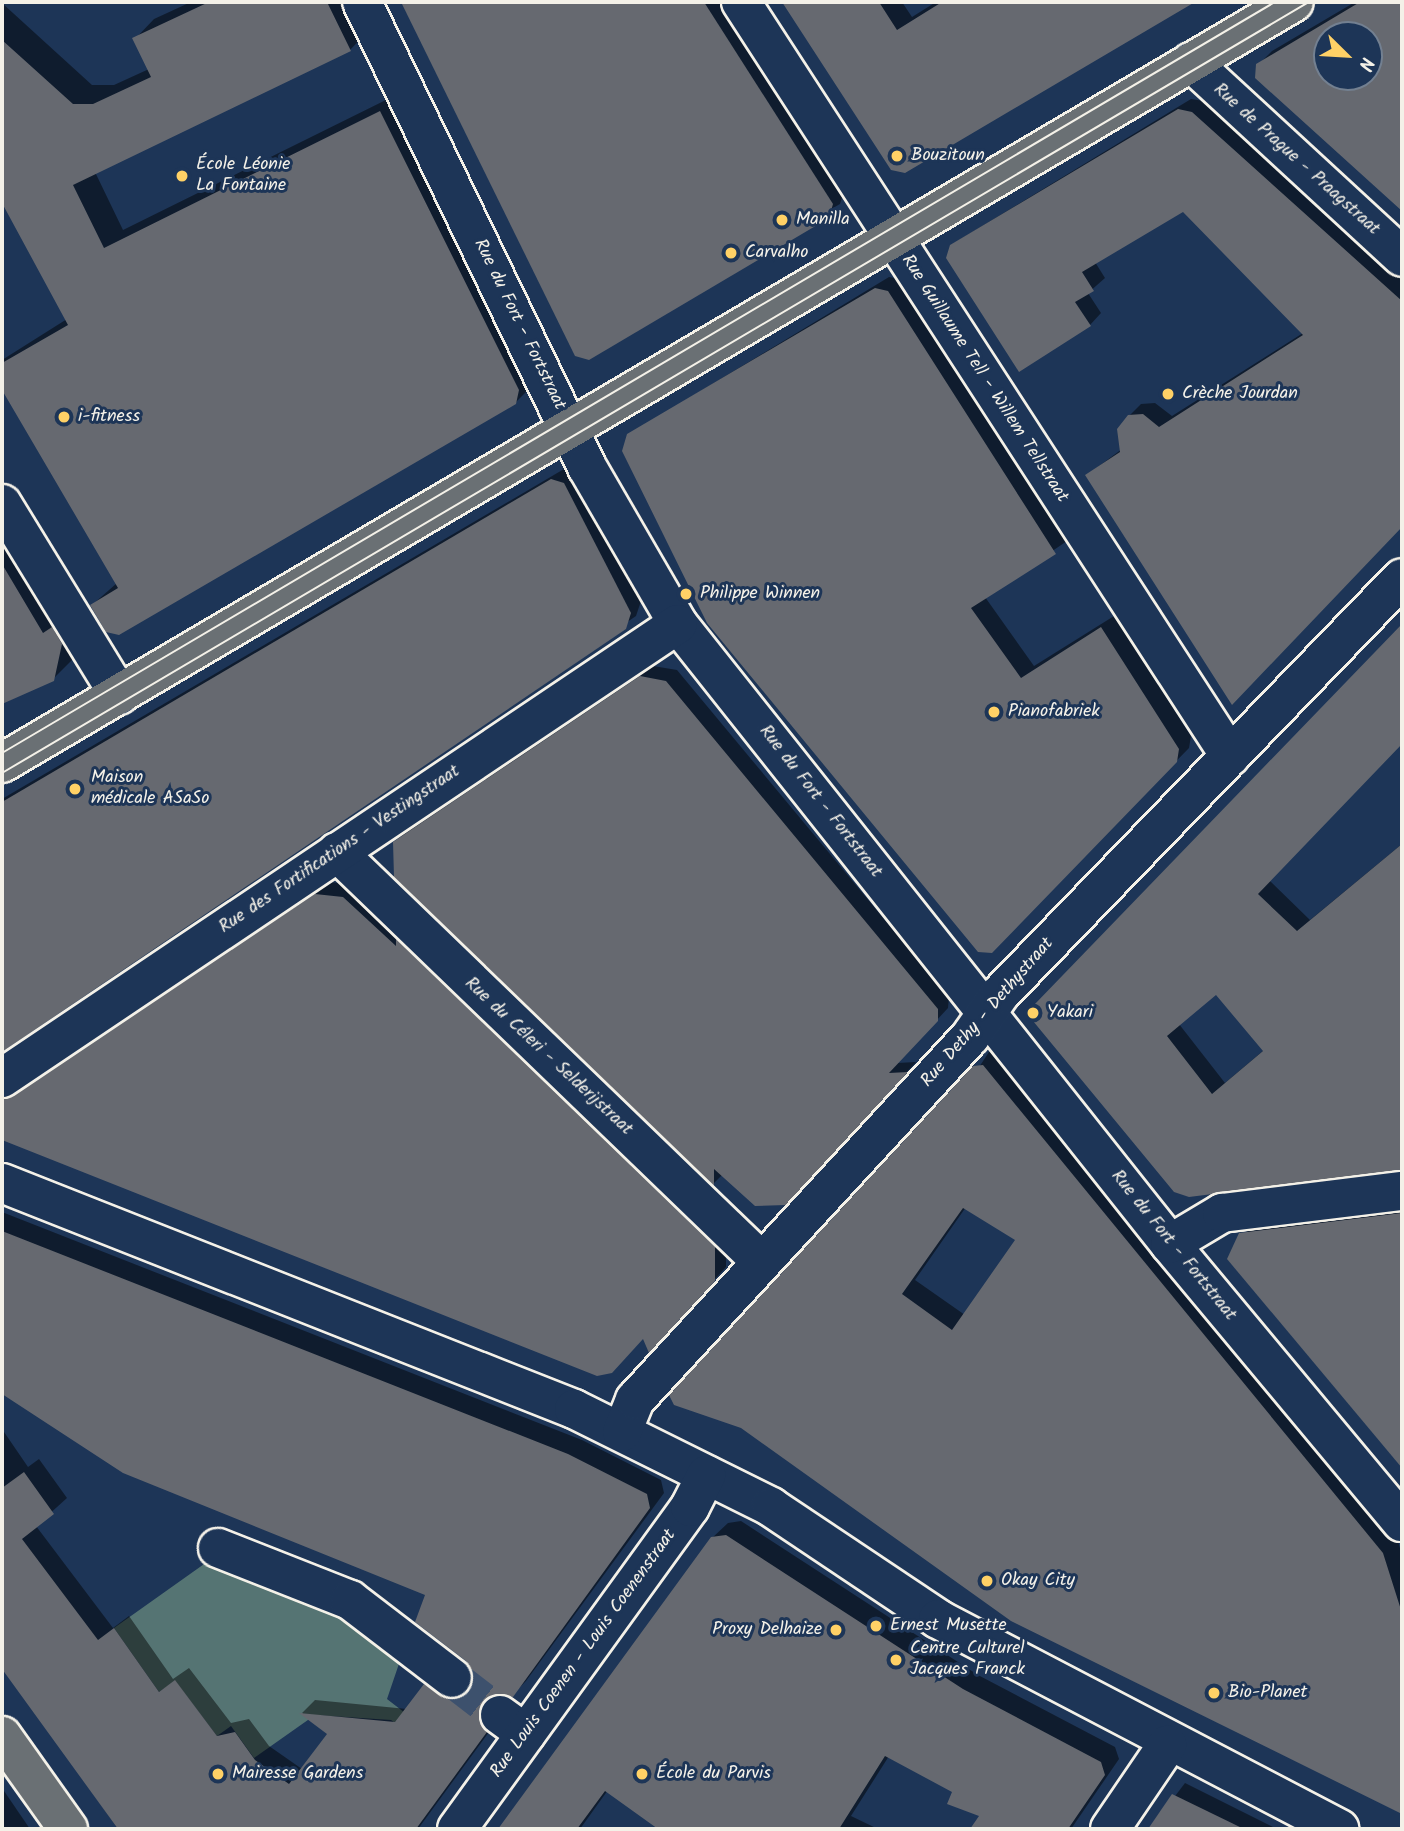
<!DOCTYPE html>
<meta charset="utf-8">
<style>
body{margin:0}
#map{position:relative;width:1404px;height:1831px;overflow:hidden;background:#1d3557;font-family:Kalam,sans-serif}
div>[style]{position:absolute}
.green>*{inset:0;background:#557473}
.shadow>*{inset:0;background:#0007}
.building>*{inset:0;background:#666970}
.minor-tunnel>*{height:38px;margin-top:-19px;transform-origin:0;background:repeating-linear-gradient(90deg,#3d516d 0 38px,transparent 0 57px)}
.roads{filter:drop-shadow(2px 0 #f4f1e8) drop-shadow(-2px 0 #f4f1e8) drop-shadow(0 2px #f4f1e8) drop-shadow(0 -2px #f4f1e8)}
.minor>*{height:38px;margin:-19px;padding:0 19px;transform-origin:19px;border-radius:19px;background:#1d3557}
.major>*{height:38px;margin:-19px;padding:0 19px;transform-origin:19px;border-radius:19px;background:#6a7074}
.tram>*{height:2px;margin:-1px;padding:0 1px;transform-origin:1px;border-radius:1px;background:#f4f1e8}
.dots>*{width:19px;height:19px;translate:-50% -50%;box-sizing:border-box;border:4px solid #1d3557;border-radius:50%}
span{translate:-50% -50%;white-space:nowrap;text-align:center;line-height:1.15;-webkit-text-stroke:6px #1d3557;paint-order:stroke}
.poi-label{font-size:18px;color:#f4f1e8}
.left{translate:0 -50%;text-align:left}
.right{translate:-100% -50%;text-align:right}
.street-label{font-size:18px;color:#f4f1e8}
.frame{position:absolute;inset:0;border:4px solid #f4f1e8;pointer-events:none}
.north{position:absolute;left:1313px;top:21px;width:70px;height:70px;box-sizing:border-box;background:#1d3557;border:2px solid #738091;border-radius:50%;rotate:114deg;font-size:19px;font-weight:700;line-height:28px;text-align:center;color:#f4f1e8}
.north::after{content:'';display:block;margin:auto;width:24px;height:32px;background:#ffd166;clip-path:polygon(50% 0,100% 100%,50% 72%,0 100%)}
</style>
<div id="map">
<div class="green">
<i style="clip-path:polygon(214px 1557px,345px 1608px,403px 1652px,387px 1699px,418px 1723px,410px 1734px,391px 1720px,315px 1715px,254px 1758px,231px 1726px,217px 1736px,175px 1681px,159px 1692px,114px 1628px)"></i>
</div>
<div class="shadow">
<i style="clip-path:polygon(191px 2px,355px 2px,369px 30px,350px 50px,95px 172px,123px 230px,400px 93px,535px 383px,515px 403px,92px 605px,117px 583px,2px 388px,2px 360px,67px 319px,13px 211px,2px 201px,2px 3px,92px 85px,114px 85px,149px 69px,135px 39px,154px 19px)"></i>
<i style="clip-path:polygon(402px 2px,723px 2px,844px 191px,840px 204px,577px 354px)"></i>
<i style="clip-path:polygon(785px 2px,902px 2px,912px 17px,936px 2px,1192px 2px,905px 171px,892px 169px)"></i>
<i style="clip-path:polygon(evenodd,1355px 2px,1402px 2px,1402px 209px,1257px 78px,1258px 65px,1272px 51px,1355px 2px,1327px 35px,1369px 35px,1369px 77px,1327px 77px,1327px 35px)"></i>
<i style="clip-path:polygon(1191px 99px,1204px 101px,1402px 280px,1402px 525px,1232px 702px,1087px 475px,1122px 449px,1129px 416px,1141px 404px,1155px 403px,1172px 416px,1303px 333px,1184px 209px,1095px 262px,1105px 278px,1088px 293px,1101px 313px,1090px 325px,951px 245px)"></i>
<i style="clip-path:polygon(889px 277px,900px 279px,1067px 541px,985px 597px,1034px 666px,1114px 616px,1191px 736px,1189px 748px,991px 951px,628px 435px)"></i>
<i style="clip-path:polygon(564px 469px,575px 472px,641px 601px,636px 616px,2px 1049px,2px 799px)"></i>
<i style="clip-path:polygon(2px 513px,80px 624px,72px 660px,53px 679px,2px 702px)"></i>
<i style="clip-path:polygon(evenodd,1402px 627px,1402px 739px,1363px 701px,1269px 880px,1310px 920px,1402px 844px,1402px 1169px,1189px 1195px,1035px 1006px,1402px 627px,1216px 993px,1264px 1050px,1225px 1083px,1179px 1024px,1216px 993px)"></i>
<i style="clip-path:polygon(653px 666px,677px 670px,949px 997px,948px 1008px,897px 1063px,916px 1062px,796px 1191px,723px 1174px,714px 1183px,396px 876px,395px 842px,406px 831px)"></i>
<i style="clip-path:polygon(329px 882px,356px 885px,726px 1234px,726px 1267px,661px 1338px,644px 1337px,598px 1374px,2px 1138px,2px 1084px,28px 1085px)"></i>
<i style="clip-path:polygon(evenodd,989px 1052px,997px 1052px,1397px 1538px,1402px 1555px,1402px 1812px,1120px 1674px,742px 1427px,989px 1052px,966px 1207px,1017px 1239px,965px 1315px,915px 1280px,966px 1207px)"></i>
<i style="clip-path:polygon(1402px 1200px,1402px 1464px,1229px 1259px,1254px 1221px)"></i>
<i style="clip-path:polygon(2px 1212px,582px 1440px,661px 1480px,664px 1493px,526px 1681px,512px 1695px,493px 1695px,500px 1717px,418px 1829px,118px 1829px,2px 1664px,2px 1429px,28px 1467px,39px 1459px,67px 1498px,36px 1526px,113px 1628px,129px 1616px,173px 1679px,189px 1668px,231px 1723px,249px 1719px,269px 1746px,302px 1769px,329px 1734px,302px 1713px,315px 1700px,407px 1709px,439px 1671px,463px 1686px,473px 1683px,474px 1670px,427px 1594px,124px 1471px,2px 1392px)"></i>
<i style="clip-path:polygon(741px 1521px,978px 1675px,1115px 1747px,1119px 1759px,1071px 1829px,972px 1829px,982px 1815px,954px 1791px,889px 1756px,851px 1816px,878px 1829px,661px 1829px,608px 1790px,580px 1829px,500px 1829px,712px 1538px,728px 1523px)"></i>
<i style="clip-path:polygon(1185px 1783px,1277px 1829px,1150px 1829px)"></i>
<i style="clip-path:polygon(2px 1788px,30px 1829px,2px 1829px)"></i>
</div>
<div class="building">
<i style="clip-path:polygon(209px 2px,327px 2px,351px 51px,73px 185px,104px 248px,380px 111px,519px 390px,516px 404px,119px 635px,106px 632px,90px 605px,118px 588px,2px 390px,2px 363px,68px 325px,2px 203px,2px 40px,73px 104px,93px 104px,151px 77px,132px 38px)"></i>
<i style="clip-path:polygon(401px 2px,704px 2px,833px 204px,829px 218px,589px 360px,575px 356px)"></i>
<i style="clip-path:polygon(782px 2px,879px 2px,897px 30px,942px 2px,1195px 2px,905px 173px,891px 170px)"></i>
<i style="clip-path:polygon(evenodd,1360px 2px,1402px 2px,1402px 211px,1255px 78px,1256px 64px,1360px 2px,1327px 35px,1369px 35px,1369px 77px,1327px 77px,1327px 35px)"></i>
<i style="clip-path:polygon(1178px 109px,1192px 112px,1402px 301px,1402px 527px,1232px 705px,1085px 475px,1120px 452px,1117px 429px,1128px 415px,1143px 414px,1159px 427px,1303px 335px,1183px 212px,1082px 272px,1094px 291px,1075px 302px,1091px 326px,1019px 372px,946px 258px,950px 245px)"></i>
<i style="clip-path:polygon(875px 288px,888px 291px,1056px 554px,971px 608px,1021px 678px,1101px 627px,1179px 749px,1177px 762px,992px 953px,978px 952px,707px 623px,622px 451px,627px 434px)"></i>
<i style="clip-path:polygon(551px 479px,564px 483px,631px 613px,626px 629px,2px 1052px,2px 802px)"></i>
<i style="clip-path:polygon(2px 564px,43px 633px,52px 627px,62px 644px,54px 681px,2px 704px)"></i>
<i style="clip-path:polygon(evenodd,1402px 624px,1402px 744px,1258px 894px,1297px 931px,1402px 844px,1402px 1170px,1189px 1197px,1174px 1192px,1033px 1021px,1034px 1005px,1402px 624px,1216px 995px,1263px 1051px,1212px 1094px,1167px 1036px,1216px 995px)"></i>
<i style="clip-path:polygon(640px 676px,666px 681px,938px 1009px,938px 1021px,889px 1073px,908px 1072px,786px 1205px,755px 1206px,714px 1169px,714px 1186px,394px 877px,393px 842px)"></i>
<i style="clip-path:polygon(315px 894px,343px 897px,396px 946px,396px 939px,715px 1247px,715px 1281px,649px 1353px,643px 1339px,612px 1373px,597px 1376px,2px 1140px,2px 1100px)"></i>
<i style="clip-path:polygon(evenodd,983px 1065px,1383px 1553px,1402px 1613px,1402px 1814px,1011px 1621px,741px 1428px,674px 1405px,669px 1395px,973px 1066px,983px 1065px,963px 1208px,1015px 1240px,952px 1330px,902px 1294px,963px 1208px)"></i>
<i style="clip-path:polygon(1402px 1213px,1402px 1468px,1227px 1259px,1239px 1233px)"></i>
<i style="clip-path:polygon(2px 1231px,568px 1454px,647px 1494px,650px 1508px,513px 1697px,492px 1695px,482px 1703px,480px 1723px,487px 1732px,416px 1829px,118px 1829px,2px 1669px,2px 1488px,24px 1472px,54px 1514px,22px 1539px,98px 1640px,114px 1628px,159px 1692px,175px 1680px,217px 1736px,235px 1732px,255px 1760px,289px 1784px,327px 1734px,299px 1713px,395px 1722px,424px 1684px,450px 1700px,469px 1692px,474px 1680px,466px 1661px,415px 1622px,425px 1595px,123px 1473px,2px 1394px)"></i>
<i style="clip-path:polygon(726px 1535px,963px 1689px,1101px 1762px,1105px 1775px,1068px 1829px,970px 1829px,979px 1816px,947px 1804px,952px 1792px,885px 1756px,839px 1829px,658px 1829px,605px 1791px,577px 1829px,498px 1829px,711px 1537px)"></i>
<i style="clip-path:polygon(1172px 1794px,1244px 1829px,1148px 1829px)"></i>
</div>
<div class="minor-tunnel">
<i style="left:452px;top:1678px;width:61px;rotate:37.6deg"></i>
</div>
<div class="roads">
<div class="minor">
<i style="left:362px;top:2px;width:517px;rotate:64.18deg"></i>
<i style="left:587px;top:467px;width:181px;rotate:59.9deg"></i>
<i style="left:678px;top:624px;width:791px;rotate:51.57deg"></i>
<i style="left:1170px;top:1244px;width:362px;rotate:50.2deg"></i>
<i style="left:741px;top:2px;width:899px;rotate:57.03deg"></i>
<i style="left:1191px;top:62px;width:287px;rotate:42.7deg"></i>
<i style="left:2px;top:504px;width:224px;rotate:58.5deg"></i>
<i style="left:337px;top:852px;width:589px;rotate:43.97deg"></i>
<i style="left:2px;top:1078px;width:814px;rotate:-33.89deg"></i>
<i style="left:2px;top:1183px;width:615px;rotate:21.56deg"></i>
<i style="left:574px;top:1409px;width:220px;rotate:26.4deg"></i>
<i style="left:771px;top:1507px;width:201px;rotate:33.8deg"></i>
<i style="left:938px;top:1619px;width:453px;rotate:27.6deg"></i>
<i style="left:1170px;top:1244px;width:61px;rotate:-30.8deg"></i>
<i style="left:1222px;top:1213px;width:181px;rotate:-7deg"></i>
<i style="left:622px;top:1432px;width:35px;rotate:-68deg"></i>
<i style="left:635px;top:1400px;width:494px;rotate:-47.3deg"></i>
<i style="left:970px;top:1037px;width:52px;rotate:-55.1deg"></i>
<i style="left:1000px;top:994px;width:578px;rotate:-45.98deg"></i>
<i style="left:218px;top:1548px;width:142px;rotate:21.5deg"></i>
<i style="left:350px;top:1600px;width:128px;rotate:37.4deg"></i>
<i style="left:500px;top:1715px;width:32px;rotate:36deg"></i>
<i style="left:457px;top:1829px;width:397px;rotate:-54.1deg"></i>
<i style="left:690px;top:1507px;width:36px;rotate:-63deg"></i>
<i style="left:1110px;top:1829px;width:102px;rotate:-55.8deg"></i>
</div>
<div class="major">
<i style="left:2px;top:763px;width:1499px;rotate:-30.5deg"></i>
<i style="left:2px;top:1736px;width:114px;rotate:54.6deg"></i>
</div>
</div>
<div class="tram">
<i style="left:2px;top:753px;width:1478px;rotate:-30.54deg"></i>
<i style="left:2px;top:773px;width:1517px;rotate:-30.54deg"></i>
</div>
<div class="dots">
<i style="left:897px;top:156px;background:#ffd166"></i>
<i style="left:182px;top:176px;background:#ffd166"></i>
<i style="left:782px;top:220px;background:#ffd166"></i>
<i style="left:731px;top:253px;background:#ffd166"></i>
<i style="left:1168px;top:394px;background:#ffd166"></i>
<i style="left:64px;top:417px;background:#ffd166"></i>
<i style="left:686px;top:594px;background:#ffd166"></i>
<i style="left:994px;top:712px;background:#ffd166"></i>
<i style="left:75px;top:789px;background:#ffd166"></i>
<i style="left:1033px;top:1013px;background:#ffd166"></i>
<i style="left:987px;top:1581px;background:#ffd166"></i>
<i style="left:876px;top:1626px;background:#ffd166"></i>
<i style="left:836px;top:1630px;background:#ffd166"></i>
<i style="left:896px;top:1660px;background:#ffd166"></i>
<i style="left:1214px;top:1693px;background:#ffd166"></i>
<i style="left:218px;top:1774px;background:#ffd166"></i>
<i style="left:642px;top:1774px;background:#ffd166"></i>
</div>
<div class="poi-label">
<span class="left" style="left:911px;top:156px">Bouzitoun</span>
<span class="left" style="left:196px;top:176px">École Léonie<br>La Fontaine</span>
<span class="left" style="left:796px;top:220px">Manilla</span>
<span class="left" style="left:745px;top:253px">Carvalho</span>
<span class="left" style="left:1182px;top:394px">Crèche Jourdan</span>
<span class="left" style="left:78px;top:417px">i-fitness</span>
<span class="left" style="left:700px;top:594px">Philippe Winnen</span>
<span class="left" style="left:1008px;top:712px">Pianofabriek</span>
<span class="left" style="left:91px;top:789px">Maison<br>médicale ASaSo</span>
<span class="left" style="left:1047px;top:1013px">Yakari</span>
<span class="left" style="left:1001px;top:1581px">Okay City</span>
<span class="left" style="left:890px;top:1626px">Ernest Musette</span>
<span class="right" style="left:822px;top:1630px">Proxy Delhaize</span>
<span class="left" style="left:910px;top:1660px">Centre Culturel<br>Jacques Franck</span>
<span class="left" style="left:1228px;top:1693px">Bio-Planet</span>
<span class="left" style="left:232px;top:1774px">Mairesse Gardens</span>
<span class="left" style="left:656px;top:1774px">École du Parvis</span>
</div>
<div class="street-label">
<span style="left:1296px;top:160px;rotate:42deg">Rue de Prague - Praagstraat</span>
<span style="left:519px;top:325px;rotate:64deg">Rue du Fort - Fortstraat</span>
<span style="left:984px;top:379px;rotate:57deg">Rue Guillaume Tell - Willem Tellstraat</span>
<span style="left:820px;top:802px;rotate:52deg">Rue du Fort - Fortstraat</span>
<span style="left:340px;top:850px;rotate:-34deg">Rue des Fortifications - Vestingstraat</span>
<span style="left:988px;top:1013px;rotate:-49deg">Rue Dethy - Dethystraat</span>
<span style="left:548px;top:1057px;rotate:43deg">Rue du Céleri - Selderijstraat</span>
<span style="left:1173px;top:1246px;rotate:51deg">Rue du Fort - Fortstraat</span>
<span style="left:584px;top:1654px;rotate:-54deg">Rue Louis Coenen - Louis Coenenstraat</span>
</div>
<div class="frame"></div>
<div class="north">N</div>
</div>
